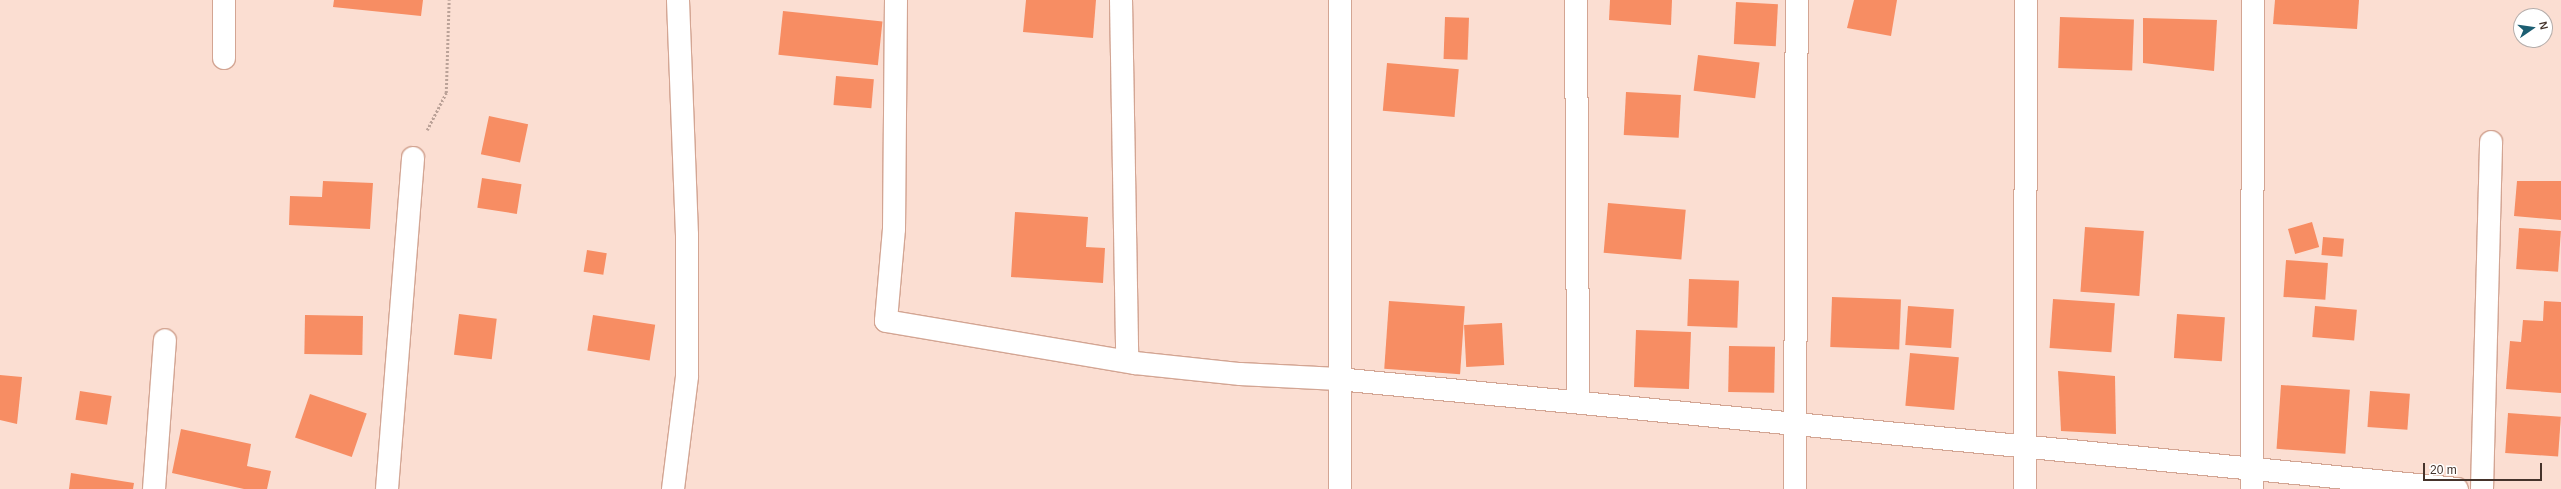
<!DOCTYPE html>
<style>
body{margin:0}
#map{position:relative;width:2561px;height:489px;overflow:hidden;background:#fbded2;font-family:Arial,sans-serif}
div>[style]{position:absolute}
.building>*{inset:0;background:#f78d63;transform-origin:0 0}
.path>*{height:2.5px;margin-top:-1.25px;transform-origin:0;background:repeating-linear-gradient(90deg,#bba298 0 2px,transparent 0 4px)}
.roads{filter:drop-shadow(1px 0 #d3a593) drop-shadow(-1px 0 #d3a593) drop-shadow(0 1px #d3a593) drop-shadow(0 -1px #d3a593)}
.street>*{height:22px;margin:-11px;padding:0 11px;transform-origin:11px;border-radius:11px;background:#fff}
span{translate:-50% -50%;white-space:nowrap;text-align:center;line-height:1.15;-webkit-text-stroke:3.5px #fff;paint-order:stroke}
.north{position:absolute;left:2513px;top:8px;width:40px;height:40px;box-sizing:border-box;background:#fff;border:1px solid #b5adaa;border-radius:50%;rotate:77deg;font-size:11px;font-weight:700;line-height:16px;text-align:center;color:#45332b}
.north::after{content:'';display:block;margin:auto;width:14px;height:18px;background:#1c5e72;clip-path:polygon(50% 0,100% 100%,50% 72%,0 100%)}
.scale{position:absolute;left:2423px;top:463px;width:119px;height:18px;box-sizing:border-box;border:2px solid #45332b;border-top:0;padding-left:5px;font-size:12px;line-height:14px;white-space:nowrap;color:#45332b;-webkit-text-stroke:3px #fff;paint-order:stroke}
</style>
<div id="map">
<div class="building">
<i style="clip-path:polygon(334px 0,423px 0,421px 16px,333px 7px)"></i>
<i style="clip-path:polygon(1026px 0,1096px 0,1093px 38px,1023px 32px)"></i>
<i style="clip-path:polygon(1610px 0,1672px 0,1671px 25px,1609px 20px)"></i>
<i style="clip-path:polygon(1854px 0,1897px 0,1891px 36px,1847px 28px)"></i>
<i style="clip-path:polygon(2275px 0,2359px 0,2357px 29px,2273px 24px)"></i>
<i style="left:1736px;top:2px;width:42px;height:42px;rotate:3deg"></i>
<i style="left:783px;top:11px;width:100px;height:44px;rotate:6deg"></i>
<i style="left:1445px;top:17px;width:24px;height:42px;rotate:2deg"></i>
<i style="left:2060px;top:17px;width:74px;height:51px;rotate:2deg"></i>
<i style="clip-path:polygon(2143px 18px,2217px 20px,2214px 71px,2143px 63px)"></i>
<i style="left:1698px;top:55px;width:62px;height:36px;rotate:7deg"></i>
<i style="left:1387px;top:63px;width:72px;height:48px;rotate:5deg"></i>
<i style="left:836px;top:76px;width:38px;height:29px;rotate:5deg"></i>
<i style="left:1626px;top:92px;width:55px;height:43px;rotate:3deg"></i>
<i style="left:489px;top:116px;width:40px;height:39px;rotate:12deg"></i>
<i style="left:482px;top:178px;width:40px;height:30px;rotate:9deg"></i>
<i style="clip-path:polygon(323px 181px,373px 183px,370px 229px,289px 225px,290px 196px,322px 197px)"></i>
<i style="clip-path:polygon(2517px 181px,2561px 181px,2561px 220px,2514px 216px)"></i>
<i style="left:1608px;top:203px;width:78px;height:50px;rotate:5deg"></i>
<i style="clip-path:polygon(1015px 212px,1088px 217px,1086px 247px,1105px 248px,1103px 283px,1011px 277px)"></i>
<i style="left:2312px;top:222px;width:26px;height:25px;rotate:74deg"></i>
<i style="left:2085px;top:227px;width:59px;height:65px;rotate:4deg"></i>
<i style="left:2519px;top:228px;width:42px;height:41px;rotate:4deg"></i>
<i style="left:2323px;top:237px;width:21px;height:18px;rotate:5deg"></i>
<i style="left:587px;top:250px;width:20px;height:22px;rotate:9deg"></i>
<i style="left:2286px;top:260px;width:42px;height:37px;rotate:4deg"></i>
<i style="left:1689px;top:279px;width:50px;height:47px;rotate:2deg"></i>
<i style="left:1832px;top:297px;width:69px;height:50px;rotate:2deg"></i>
<i style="left:2053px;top:299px;width:62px;height:49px;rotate:4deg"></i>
<i style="left:1389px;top:301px;width:76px;height:68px;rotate:4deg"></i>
<i style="clip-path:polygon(2544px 301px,2561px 302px,2561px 393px,2506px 389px,2510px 341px,2521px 342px,2523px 320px,2543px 321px)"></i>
<i style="left:1908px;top:306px;width:46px;height:39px;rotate:4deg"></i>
<i style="left:2315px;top:306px;width:42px;height:31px;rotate:5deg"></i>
<i style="left:459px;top:314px;width:38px;height:41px;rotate:7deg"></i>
<i style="left:2177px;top:314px;width:48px;height:44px;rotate:4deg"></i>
<i style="left:305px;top:315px;width:58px;height:39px;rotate:1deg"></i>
<i style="left:593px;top:315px;width:63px;height:36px;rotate:9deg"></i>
<i style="left:1502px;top:323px;width:42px;height:38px;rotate:87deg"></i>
<i style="left:1636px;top:330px;width:55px;height:57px;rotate:2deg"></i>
<i style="left:1729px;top:346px;width:46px;height:46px;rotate:1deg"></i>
<i style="left:1910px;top:353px;width:49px;height:53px;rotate:5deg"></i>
<i style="clip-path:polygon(2058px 371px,2115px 376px,2116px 434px,2061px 431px)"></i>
<i style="clip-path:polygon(0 375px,22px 377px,17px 424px,0 420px)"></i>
<i style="left:2281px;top:385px;width:69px;height:64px;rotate:4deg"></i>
<i style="left:80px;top:391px;width:32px;height:29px;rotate:9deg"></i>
<i style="left:2370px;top:391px;width:40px;height:36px;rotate:4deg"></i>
<i style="left:310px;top:394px;width:60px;height:46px;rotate:19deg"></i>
<i style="left:2508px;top:413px;width:53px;height:40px;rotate:4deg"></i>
<i style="clip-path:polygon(181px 429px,251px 444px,247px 466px,271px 471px,267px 489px,244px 489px,172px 473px)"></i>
<i style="clip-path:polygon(71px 473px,134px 483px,133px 489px,69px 489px)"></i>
</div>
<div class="path">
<i style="left:427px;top:130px;width:42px;rotate:-62.8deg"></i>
<i style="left:446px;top:93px;width:93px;rotate:-88.2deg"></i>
</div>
<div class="roads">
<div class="street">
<i style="left:224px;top:0;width:58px;rotate:90deg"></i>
<i style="left:896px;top:0;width:229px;rotate:90.5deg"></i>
<i style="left:894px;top:229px;width:92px;rotate:95deg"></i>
<i style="left:886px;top:321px;width:253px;rotate:9.6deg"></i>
<i style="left:1135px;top:363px;width:106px;rotate:6deg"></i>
<i style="left:1240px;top:374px;width:98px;rotate:2.9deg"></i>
<i style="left:1338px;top:379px;width:1124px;rotate:5.61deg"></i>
<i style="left:1121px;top:0;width:361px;rotate:89deg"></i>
<i style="left:1576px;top:0;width:402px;rotate:89.7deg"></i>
<i style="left:154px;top:489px;width:149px;rotate:-85.8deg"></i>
<i style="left:387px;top:489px;width:332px;rotate:-85.5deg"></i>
<i style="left:673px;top:489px;width:114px;rotate:-82.9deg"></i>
<i style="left:687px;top:376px;width:141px;rotate:-90deg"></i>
<i style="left:687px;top:235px;width:235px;rotate:-92.2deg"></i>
<i style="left:1340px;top:489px;width:489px;rotate:-90deg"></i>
<i style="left:1795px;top:489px;width:489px;rotate:-89.8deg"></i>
<i style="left:2025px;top:489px;width:489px;rotate:-89.9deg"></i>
<i style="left:2252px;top:489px;width:489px;rotate:-89.9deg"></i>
<i style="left:2482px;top:489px;width:347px;rotate:-88.5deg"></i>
</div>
</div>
<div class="north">N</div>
<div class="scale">20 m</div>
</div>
